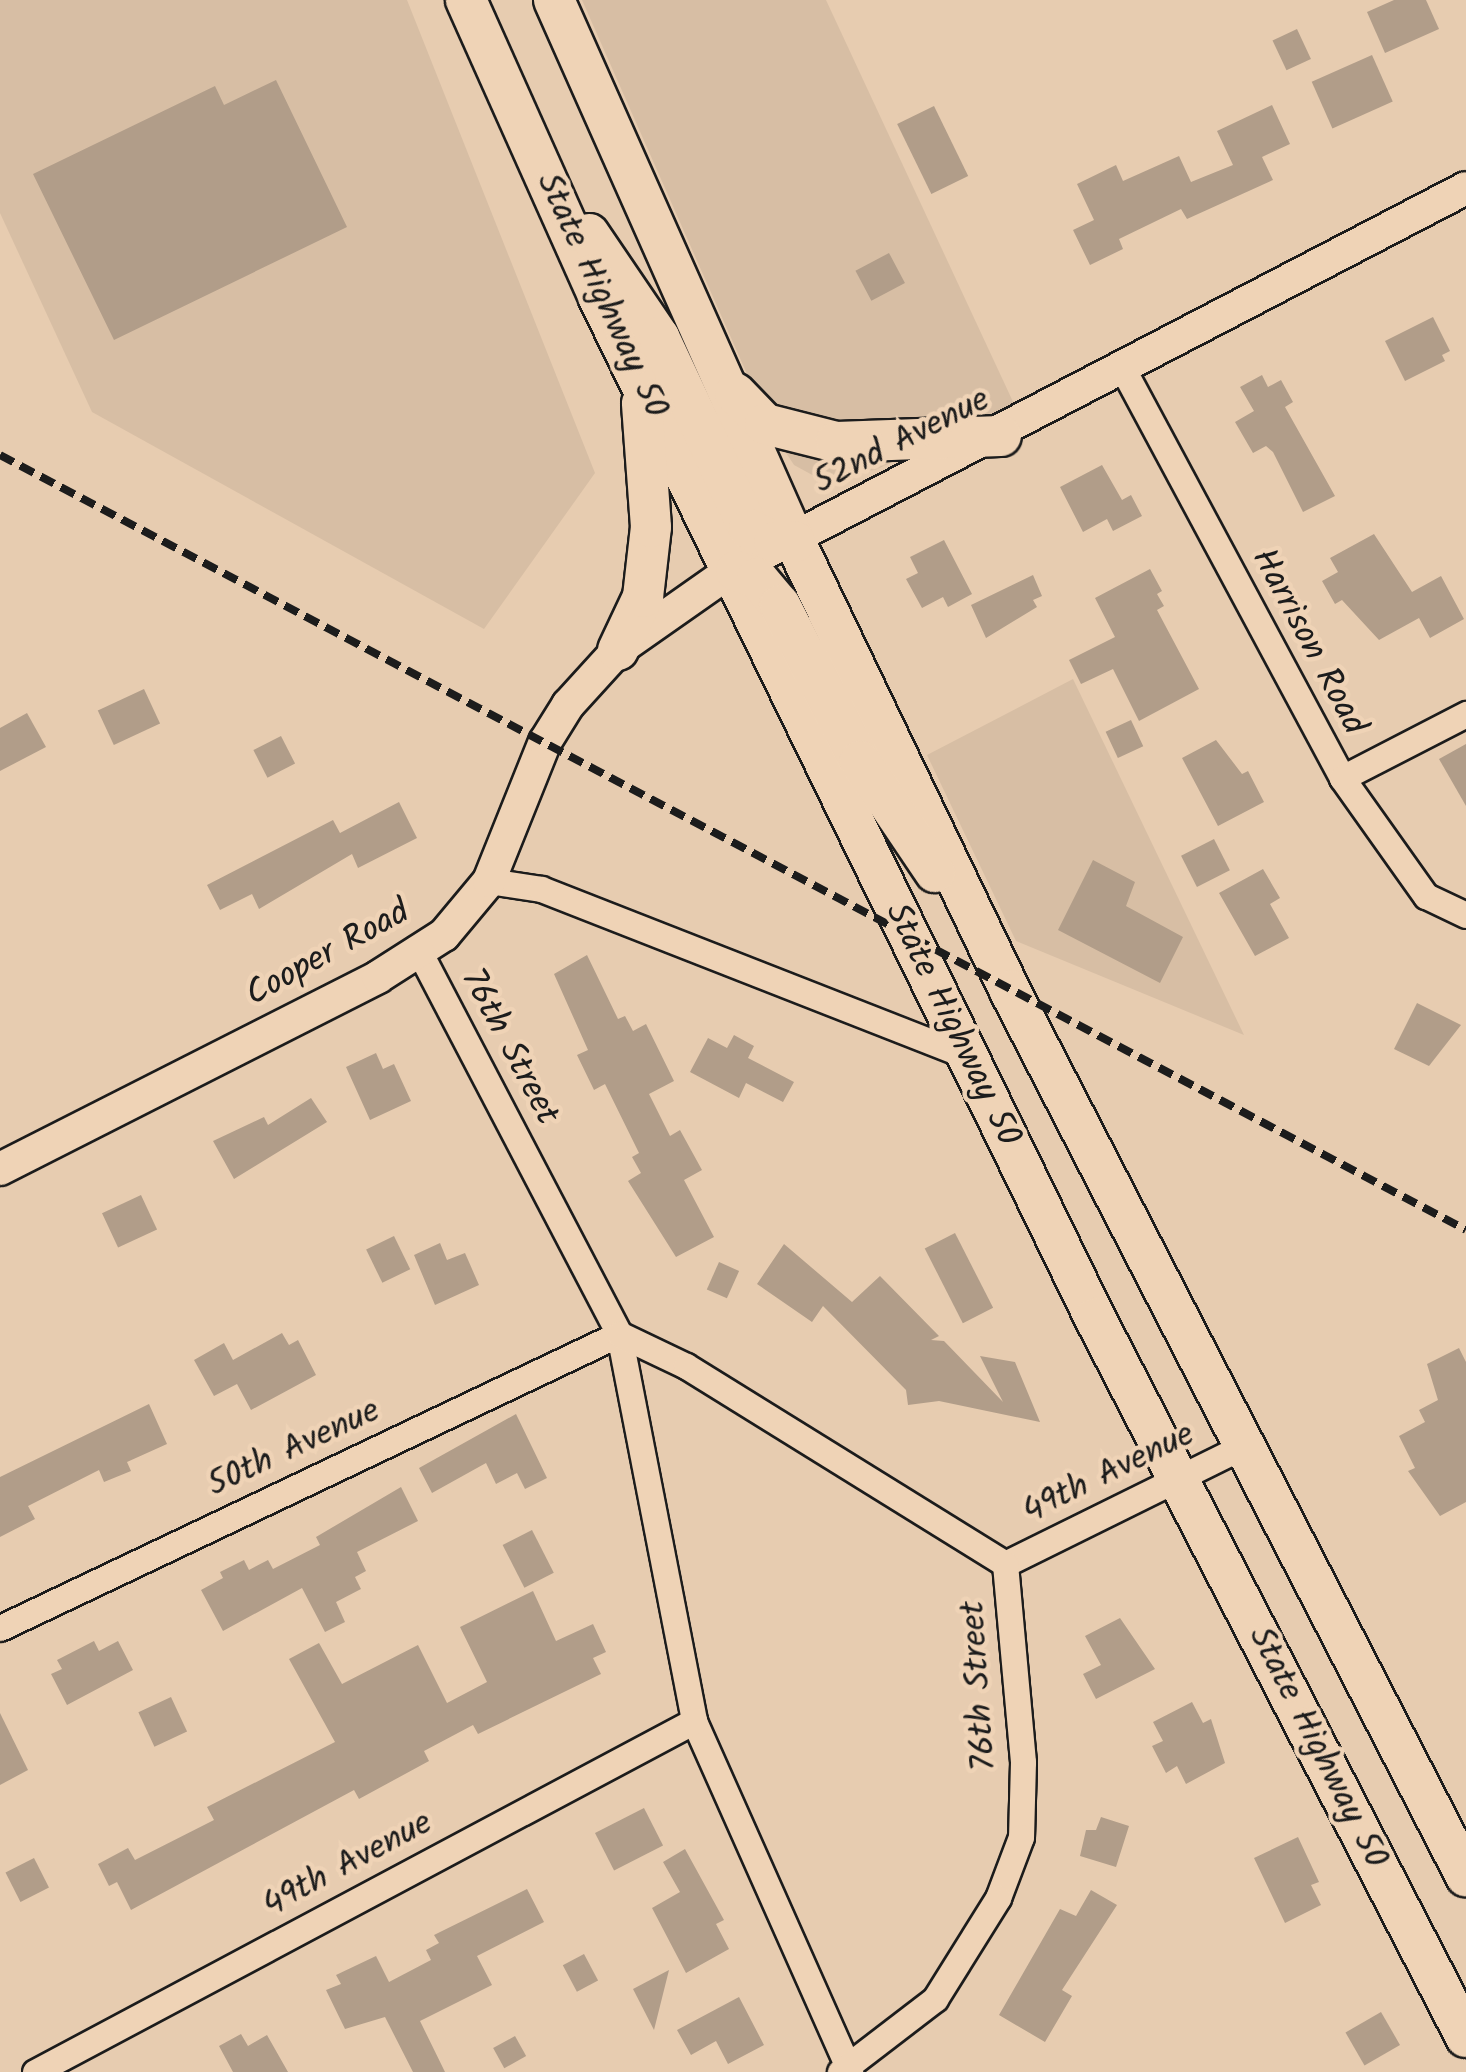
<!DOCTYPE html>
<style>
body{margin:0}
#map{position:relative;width:1466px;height:2072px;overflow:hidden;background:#e7ccb0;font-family:Kalam,sans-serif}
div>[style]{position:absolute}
.built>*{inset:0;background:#d7bea4}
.building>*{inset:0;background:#b19d89;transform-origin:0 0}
.roads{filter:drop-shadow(2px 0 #1c1c1c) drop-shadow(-2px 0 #1c1c1c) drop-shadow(0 2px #1c1c1c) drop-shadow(0 -2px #1c1c1c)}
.minor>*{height:25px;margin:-12.5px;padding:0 12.5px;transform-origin:12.5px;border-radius:12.5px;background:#efd3b6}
.tertiary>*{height:32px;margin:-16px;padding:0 16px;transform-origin:16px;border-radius:16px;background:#efd3b6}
.primary>*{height:40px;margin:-20px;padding:0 20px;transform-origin:20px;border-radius:20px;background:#efd3b6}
.rail>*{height:8px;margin-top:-4px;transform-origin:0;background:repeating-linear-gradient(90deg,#1c1c1c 0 15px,transparent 0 23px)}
span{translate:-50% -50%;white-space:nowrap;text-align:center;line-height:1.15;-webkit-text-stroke:9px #efd3b6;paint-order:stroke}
.street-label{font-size:35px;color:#1c1c1c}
</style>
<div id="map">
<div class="built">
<i style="clip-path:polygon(0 0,407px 0,595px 473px,484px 629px,92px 412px,0 213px)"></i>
<i style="clip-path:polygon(582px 0,826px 0,1015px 406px,875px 470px,816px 477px,794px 465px,773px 433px)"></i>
<i style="clip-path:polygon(1073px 679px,1244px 1035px,1016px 941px,927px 755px)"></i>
</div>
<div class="building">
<i style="clip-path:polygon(1394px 0,1426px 0,1439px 29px,1385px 53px,1367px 12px)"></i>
<i style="left:1297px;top:29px;width:33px;height:27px;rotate:65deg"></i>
<i style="left:1372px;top:55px;width:51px;height:66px;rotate:66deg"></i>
<i style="clip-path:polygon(276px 80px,347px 227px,114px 340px,33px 174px,215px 86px,224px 105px)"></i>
<i style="clip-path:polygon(1272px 105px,1290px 144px,1262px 157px,1273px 180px,1187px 219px,1181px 209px,1119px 239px,1123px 249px,1090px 265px,1073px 230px,1094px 220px,1077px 184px,1116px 165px,1123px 181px,1179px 156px,1191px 182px,1233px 165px,1217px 131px)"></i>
<i style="left:934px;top:106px;width:78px;height:41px;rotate:64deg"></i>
<i style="left:889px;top:253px;width:34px;height:38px;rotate:62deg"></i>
<i style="clip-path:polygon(1433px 317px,1450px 351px,1442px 355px,1445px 361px,1405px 381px,1385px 341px)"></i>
<i style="clip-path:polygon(1262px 375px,1268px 387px,1281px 380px,1293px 402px,1285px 407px,1335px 496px,1303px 512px,1273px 452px,1266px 446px,1253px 453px,1235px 422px,1254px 411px,1240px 387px)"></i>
<i style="clip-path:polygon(1102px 465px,1122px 500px,1131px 495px,1142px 516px,1113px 531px,1107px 519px,1083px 532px,1060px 487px)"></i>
<i style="clip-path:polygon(1374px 534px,1412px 592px,1441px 576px,1464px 619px,1430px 638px,1419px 618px,1379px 640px,1342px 600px,1335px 604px,1322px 581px,1338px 572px,1330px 558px)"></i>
<i style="clip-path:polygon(944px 540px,972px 594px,948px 607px,943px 597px,922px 608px,906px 579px,918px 573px,910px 557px)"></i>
<i style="clip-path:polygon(1150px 569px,1162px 591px,1157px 594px,1164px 606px,1157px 610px,1199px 689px,1139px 721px,1113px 669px,1081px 684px,1069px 660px,1115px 637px,1095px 598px)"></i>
<i style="clip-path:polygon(1033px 575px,1042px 596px,1033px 600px,1037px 607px,986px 638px,971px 605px)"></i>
<i style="left:144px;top:689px;width:38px;height:51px;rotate:65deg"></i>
<i style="clip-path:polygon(27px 713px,46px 747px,0 771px,0 728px)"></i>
<i style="left:1131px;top:720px;width:29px;height:28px;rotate:65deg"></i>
<i style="left:281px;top:736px;width:31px;height:31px;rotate:63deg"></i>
<i style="clip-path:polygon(1216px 740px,1242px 774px,1248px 771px,1264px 802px,1218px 826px,1182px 758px)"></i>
<i style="clip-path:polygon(1466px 744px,1466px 806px,1439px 759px)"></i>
<i style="clip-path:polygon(399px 802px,417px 838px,358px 868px,352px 854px,259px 909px,252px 894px,220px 910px,207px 885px,333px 820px,340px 833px)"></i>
<i style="left:1214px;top:839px;width:35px;height:37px;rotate:63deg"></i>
<i style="clip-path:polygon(1093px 860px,1135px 882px,1126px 906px,1183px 937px,1160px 983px,1058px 930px)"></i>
<i style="clip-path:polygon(1263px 869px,1280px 898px,1270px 904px,1289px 938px,1255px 956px,1219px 893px)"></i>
<i style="clip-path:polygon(587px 955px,618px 1019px,625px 1016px,633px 1031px,646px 1024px,674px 1081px,649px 1094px,670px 1136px,680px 1130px,702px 1170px,684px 1180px,714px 1237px,676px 1257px,628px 1181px,641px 1173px,632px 1157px,639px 1153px,605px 1084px,594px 1090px,577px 1055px,588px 1050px,554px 974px)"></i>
<i style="clip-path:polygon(1417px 1003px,1461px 1025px,1429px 1066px,1394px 1049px)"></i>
<i style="clip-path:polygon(734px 1035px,754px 1046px,748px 1058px,794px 1082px,783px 1102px,746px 1083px,739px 1098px,690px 1072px,708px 1038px,727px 1048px)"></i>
<i style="clip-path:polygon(376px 1053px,383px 1069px,394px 1064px,411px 1101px,370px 1120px,346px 1067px)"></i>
<i style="clip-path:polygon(311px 1098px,327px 1122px,234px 1179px,213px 1141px,264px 1117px,268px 1125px)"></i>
<i style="left:141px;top:1195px;width:38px;height:43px;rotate:65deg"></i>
<i style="left:955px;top:1233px;width:84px;height:34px;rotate:63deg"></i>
<i style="left:394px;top:1236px;width:37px;height:31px;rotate:64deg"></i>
<i style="clip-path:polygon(440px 1243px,447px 1260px,465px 1253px,479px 1285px,435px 1305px,414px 1255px)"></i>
<i style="clip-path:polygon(784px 1244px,852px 1302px,880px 1276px,939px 1336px,931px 1340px,944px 1341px,1003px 1402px,980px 1356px,1015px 1362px,1040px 1422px,939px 1401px,908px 1405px,906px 1390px,823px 1306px,812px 1322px,757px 1284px)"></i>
<i style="left:719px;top:1262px;width:22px;height:30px;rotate:24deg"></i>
<i style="clip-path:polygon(282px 1333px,289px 1345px,298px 1340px,316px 1375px,251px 1410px,237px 1384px,214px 1396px,194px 1360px,224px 1343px,233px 1360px)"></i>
<i style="clip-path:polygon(1459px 1348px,1466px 1362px,1466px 1502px,1440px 1516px,1408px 1471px,1415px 1468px,1399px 1436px,1425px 1422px,1419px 1410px,1438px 1400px,1427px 1364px)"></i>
<i style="clip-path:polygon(149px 1404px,167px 1444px,127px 1462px,131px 1471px,104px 1482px,99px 1470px,28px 1506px,35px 1519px,0 1537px,0 1477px)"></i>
<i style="clip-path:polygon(516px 1414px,547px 1478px,525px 1489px,517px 1473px,496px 1484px,486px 1463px,432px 1493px,419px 1468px)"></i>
<i style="clip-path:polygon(401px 1487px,418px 1521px,357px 1552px,366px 1571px,355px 1577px,361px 1589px,336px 1602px,345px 1622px,325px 1632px,302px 1588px,223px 1631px,201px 1590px,223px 1578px,220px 1572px,244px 1560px,249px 1570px,268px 1560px,273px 1569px,320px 1545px,316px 1537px)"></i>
<i style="left:532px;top:1530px;width:48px;height:33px;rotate:63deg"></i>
<i style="clip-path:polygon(533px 1591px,556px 1641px,593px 1624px,606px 1652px,593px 1658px,601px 1674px,478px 1734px,473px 1725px,424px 1751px,429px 1761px,359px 1799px,354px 1790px,131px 1910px,117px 1882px,109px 1886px,98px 1864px,128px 1848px,135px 1860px,214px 1820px,207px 1807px,335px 1742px,289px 1659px,319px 1643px,342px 1684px,418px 1645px,447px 1703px,487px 1682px,460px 1627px)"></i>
<i style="clip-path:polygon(1120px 1618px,1155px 1669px,1096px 1699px,1083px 1674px,1101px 1665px,1085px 1636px)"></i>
<i style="clip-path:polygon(94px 1641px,99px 1651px,118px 1641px,133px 1670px,67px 1705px,51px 1674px,62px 1669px,57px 1660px)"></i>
<i style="left:171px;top:1697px;width:38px;height:36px;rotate:65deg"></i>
<i style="clip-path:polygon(1192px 1702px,1203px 1723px,1211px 1719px,1225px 1763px,1186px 1784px,1177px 1766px,1166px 1773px,1152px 1746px,1163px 1741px,1153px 1722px)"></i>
<i style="clip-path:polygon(0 1713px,28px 1770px,0 1785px)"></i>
<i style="left:644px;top:1808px;width:42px;height:55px;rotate:63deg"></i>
<i style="clip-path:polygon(1101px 1817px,1129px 1826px,1116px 1867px,1080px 1856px,1086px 1830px,1096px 1830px)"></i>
<i style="clip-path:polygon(1298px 1837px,1319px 1882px,1311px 1885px,1321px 1905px,1285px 1923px,1254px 1858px)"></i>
<i style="clip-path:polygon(685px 1849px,724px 1920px,716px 1924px,729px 1949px,686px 1973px,652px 1908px,680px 1892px,663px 1862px)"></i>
<i style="left:34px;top:1858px;width:33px;height:32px;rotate:63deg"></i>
<i style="clip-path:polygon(527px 1889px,544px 1922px,477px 1956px,492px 1985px,420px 2021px,445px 2072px,413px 2072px,385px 2017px,345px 2029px,326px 1990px,341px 1984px,336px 1975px,376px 1956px,389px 1982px,431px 1960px,426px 1950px,439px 1943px,434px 1935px)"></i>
<i style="clip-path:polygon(1091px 1890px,1117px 1905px,1062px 1990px,1072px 1996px,1045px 2042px,999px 2015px,1060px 1909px,1076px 1916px)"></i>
<i style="left:584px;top:1954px;width:30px;height:24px;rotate:62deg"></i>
<i style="clip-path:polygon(669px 1970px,654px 2030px,633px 1989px)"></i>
<i style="clip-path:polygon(739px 1997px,764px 2045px,728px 2064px,716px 2041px,691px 2055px,677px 2030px)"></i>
<i style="left:1381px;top:2012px;width:38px;height:41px;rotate:60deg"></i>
<i style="clip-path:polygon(241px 2034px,248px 2046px,267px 2035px,288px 2072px,233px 2072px,219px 2046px)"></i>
<i style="left:515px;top:2036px;width:23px;height:25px;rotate:61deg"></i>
</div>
<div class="roads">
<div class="minor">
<i style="left:1124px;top:371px;width:462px;rotate:61.8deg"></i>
<i style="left:1342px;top:778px;width:145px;rotate:54.6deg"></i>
<i style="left:1426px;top:896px;width:44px;rotate:25.4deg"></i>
<i style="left:1342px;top:778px;width:140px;rotate:-27.3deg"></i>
<i style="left:489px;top:881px;width:53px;rotate:8.7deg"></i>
<i style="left:541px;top:889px;width:458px;rotate:21.4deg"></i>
<i style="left:420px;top:953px;width:430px;rotate:62.4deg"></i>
<i style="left:619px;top:1334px;width:394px;rotate:79deg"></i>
<i style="left:694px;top:1721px;width:384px;rotate:66deg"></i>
<i style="left:1005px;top:1564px;width:267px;rotate:-26.3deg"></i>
<i style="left:0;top:1628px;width:685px;rotate:-25.41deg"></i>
<i style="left:619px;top:1334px;width:74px;rotate:25.5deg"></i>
<i style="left:686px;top:1366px;width:375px;rotate:31.8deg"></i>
<i style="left:1005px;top:1564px;width:199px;rotate:84.8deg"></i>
<i style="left:1023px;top:1762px;width:75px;rotate:91.5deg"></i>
<i style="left:1021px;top:1837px;width:65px;rotate:110.7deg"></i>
<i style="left:998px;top:1898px;width:119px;rotate:122deg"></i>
<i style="left:935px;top:1999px;width:120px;rotate:142.5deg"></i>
<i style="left:35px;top:2072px;width:747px;rotate:-28.04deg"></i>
</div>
<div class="tertiary">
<i style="left:0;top:1169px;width:424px;rotate:-26.9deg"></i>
<i style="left:378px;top:977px;width:78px;rotate:-32.5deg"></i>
<i style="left:444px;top:935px;width:70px;rotate:-50.2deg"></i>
<i style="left:489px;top:881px;width:150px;rotate:-68.1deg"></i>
<i style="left:545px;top:742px;width:44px;rotate:-58.1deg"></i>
<i style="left:568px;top:705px;width:74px;rotate:-47.7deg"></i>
<i style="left:618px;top:650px;width:139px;rotate:-35.1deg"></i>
<i style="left:732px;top:570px;width:827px;rotate:-27.49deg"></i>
</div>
<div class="primary">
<i style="left:466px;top:0;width:326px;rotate:65.9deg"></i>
<i style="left:599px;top:298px;width:1134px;rotate:64.07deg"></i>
<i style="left:1095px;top:1318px;width:809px;rotate:62.71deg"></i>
<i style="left:554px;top:0;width:593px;rotate:66.03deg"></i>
<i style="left:795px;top:542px;width:498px;rotate:64.4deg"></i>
<i style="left:1010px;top:991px;width:996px;rotate:62.74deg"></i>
<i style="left:589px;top:234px;width:125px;rotate:55.8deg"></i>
<i style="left:659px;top:337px;width:212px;rotate:64.9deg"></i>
<i style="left:749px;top:529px;width:28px;rotate:27deg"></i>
<i style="left:774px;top:542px;width:21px"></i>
<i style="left:735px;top:393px;width:43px;rotate:45.9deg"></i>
<i style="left:765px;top:424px;width:73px;rotate:14.2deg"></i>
<i style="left:836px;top:442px;width:165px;rotate:-2.1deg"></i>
<i style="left:736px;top:571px;width:22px;rotate:18deg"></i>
<i style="left:757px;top:578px;width:35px;rotate:50deg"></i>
<i style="left:780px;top:605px;width:175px;rotate:62.9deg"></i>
<i style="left:860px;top:761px;width:134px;rotate:56deg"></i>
<i style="left:618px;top:650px;width:59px;rotate:-64.7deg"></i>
<i style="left:643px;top:597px;width:70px;rotate:-83.5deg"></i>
<i style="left:651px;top:527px;width:124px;rotate:-94.2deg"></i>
</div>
</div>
<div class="rail">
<i style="left:0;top:455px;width:1658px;rotate:27.86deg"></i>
</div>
<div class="street-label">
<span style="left:601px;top:296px;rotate:65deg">State Highway 50</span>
<span style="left:902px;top:442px;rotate:-27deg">52nd Avenue</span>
<span style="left:1308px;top:642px;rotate:62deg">Harrison Road</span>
<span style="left:328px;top:954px;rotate:-29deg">Cooper Road</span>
<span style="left:952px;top:1025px;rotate:64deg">State Highway 50</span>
<span style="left:509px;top:1047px;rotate:62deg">76th Street</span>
<span style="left:294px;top:1449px;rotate:-25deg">50th Avenue</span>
<span style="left:1109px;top:1474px;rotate:-26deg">49th Avenue</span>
<span style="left:980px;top:1686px;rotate:-94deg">76th Street</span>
<span style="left:1317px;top:1748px;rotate:63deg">State Highway 50</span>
<span style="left:348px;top:1865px;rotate:-28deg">49th Avenue</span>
</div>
</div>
